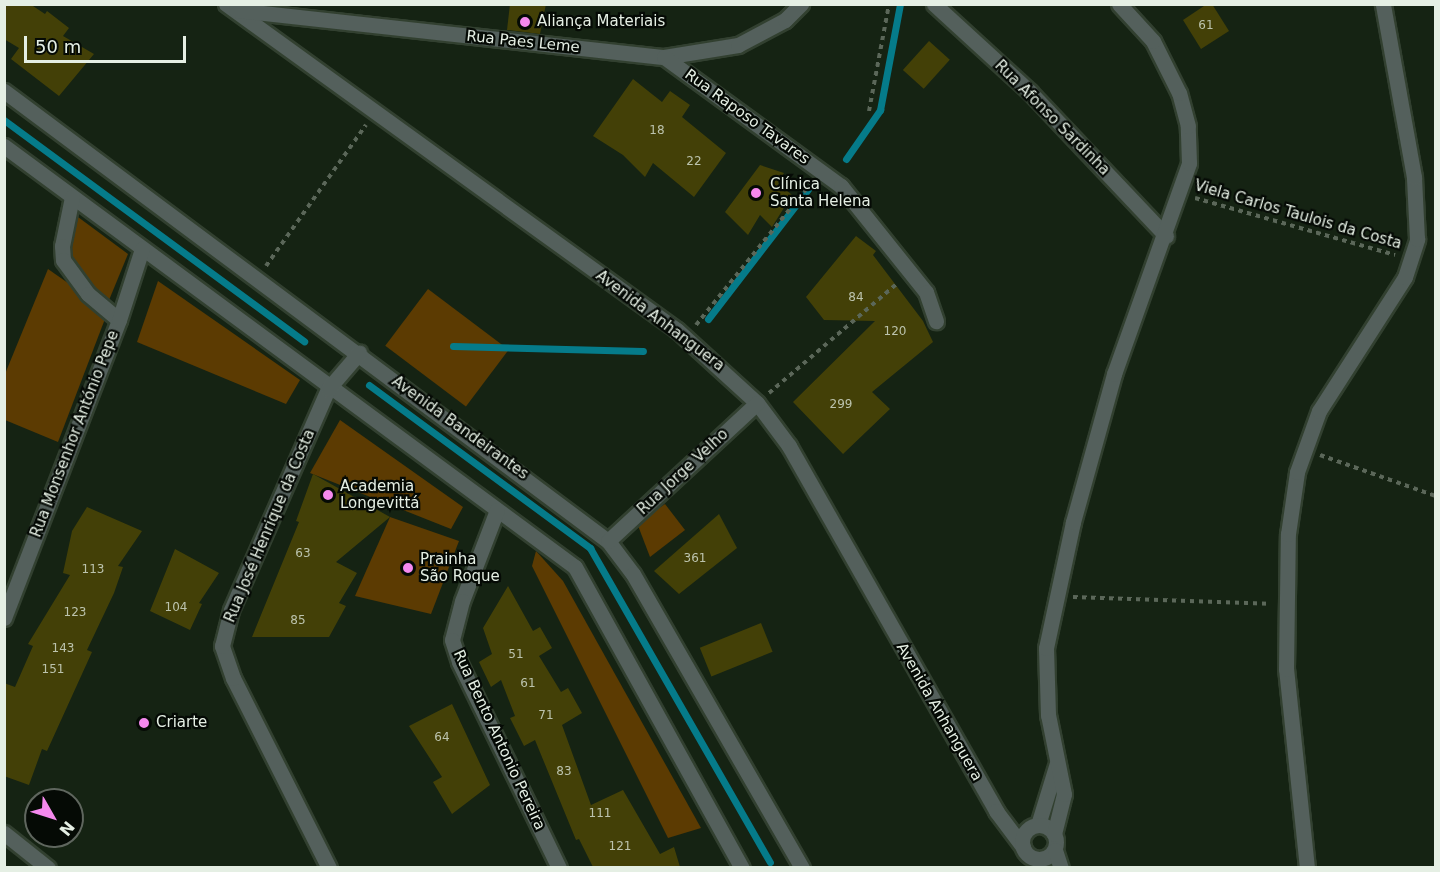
<!DOCTYPE html>
<meta charset="utf-8">
<style>
body{margin:0}
#map{position:relative;width:1440px;height:872px;overflow:hidden;background:#152313;font-family:"DejaVu Sans",sans-serif}
div>[style]{position:absolute}
.green>*{inset:0;background:#5c3b02;transform-origin:0 0}
.stream>*{height:7px;margin:-3.5px;padding:0 3.5px;transform-origin:3.5px;border-radius:3.5px;background:#057b8a}
.building>*{inset:0;background:#434007;transform-origin:0 0}
.path>*{height:4px;margin-top:-2px;transform-origin:0;background:repeating-linear-gradient(90deg,#5b6759 0 4.5px,transparent 0 9px)}
.roads{filter:drop-shadow(2px 0 #324030) drop-shadow(-2px 0 #324030) drop-shadow(0 2px #324030) drop-shadow(0 -2px #324030)}
.minor>*{height:15px;margin:-7.5px;padding:0 7.5px;transform-origin:7.5px;border-radius:7.5px;background:#54605c}
.minor>.ring{margin:-7.5px;padding:0;box-sizing:content-box;background:none;border:15px solid #54605c;border-radius:50%}
.dots>*{width:16px;height:16px;translate:-50% -50%;box-sizing:border-box;border:3px solid #050a05;border-radius:50%}
span{translate:-50% -50%;white-space:nowrap;text-align:center;line-height:1.15;-webkit-text-stroke:4.5px #050a05;paint-order:stroke}
.number-label{font-size:12px;color:#bcc3ad}
.number-label span{-webkit-text-stroke-width:0}
.poi-label{font-size:15px;color:#e5efe4}
.left{translate:0 -50%;text-align:left}
.street-label{font-size:15px;color:#e5efe4}
.frame{position:absolute;inset:0;border:6px solid #e5efe4;pointer-events:none}
.north{position:absolute;left:24px;top:788px;width:60px;height:60px;box-sizing:border-box;background:#050a05;border:2px solid #5f665e;border-radius:50%;rotate:129deg;font-size:16px;font-weight:700;line-height:24px;text-align:center;color:#e5efe4}
.north::after{content:'';display:block;margin:auto;width:21px;height:27px;background:#f589ee;clip-path:polygon(50% 0,100% 100%,50% 72%,0 100%)}
.scale{position:absolute;left:24px;top:36px;width:162px;height:27px;box-sizing:border-box;border:3px solid #e5efe4;border-top:0;padding-left:8px;font-size:18px;line-height:21px;white-space:nowrap;color:#e5efe4;-webkit-text-stroke:4px #050a05;paint-order:stroke}
</style>
<div id="map">
<div class="green">
<i style="clip-path:polygon(78px 217px,128px 254px,107px 305px,69px 255px)"></i>
<i style="clip-path:polygon(48px 269px,108px 311px,58px 442px,5px 420px,5px 374px)"></i>
<i style="clip-path:polygon(158px 281px,300px 380px,286px 404px,137px 342px)"></i>
<i style="left:428px;top:289px;width:101px;height:71px;rotate:37deg"></i>
<i style="clip-path:polygon(340px 420px,463px 507px,451px 529px,310px 473px)"></i>
<i style="clip-path:polygon(665px 504px,685px 530px,650px 557px,637px 523px)"></i>
<i style="clip-path:polygon(390px 517px,459px 541px,431px 614px,355px 596px)"></i>
<i style="clip-path:polygon(536px 551px,563px 581px,701px 828px,668px 838px,532px 566px)"></i>
</div>
<div class="stream">
<i style="left:4px;top:120px;width:373px;rotate:36.4deg"></i>
<i style="left:846px;top:159px;width:60px;rotate:-55.2deg"></i>
<i style="left:880px;top:110px;width:108px;rotate:-79.3deg"></i>
<i style="left:708px;top:319px;width:164px;rotate:-52.4deg"></i>
<i style="left:453px;top:346px;width:190px;rotate:1.5deg"></i>
<i style="left:369px;top:385px;width:275px;rotate:36.4deg"></i>
<i style="left:590px;top:548px;width:362px;rotate:60.2deg"></i>
</div>
<div class="building">
<i style="clip-path:polygon(4px 4px,30px 4px,45px 14px,47px 11px,69px 28px,63px 36px,94px 54px,59px 96px,11px 59px,19px 48px,4px 39px)"></i>
<i style="clip-path:polygon(510px 4px,546px 4px,540px 34px,507px 30px)"></i>
<i style="clip-path:polygon(1207px 4px,1212px 4px,1229px 31px,1201px 49px,1183px 20px)"></i>
<i style="left:929px;top:41px;width:28px;height:39px;rotate:42deg"></i>
<i style="clip-path:polygon(633px 79px,662px 102px,670px 91px,690px 105px,682px 117px,726px 153px,694px 197px,653px 163px,645px 177px,623px 155px,593px 136px)"></i>
<i style="clip-path:polygon(760px 165px,784px 173px,778px 183px,792px 195px,772px 227px,760px 215px,748px 235px,725px 212px)"></i>
<i style="clip-path:polygon(856px 236px,876px 251px,873px 255px,923px 321px,933px 342px,872px 392px,890px 409px,843px 454px,793px 402px,875px 321px,824px 320px,806px 297px)"></i>
<i style="clip-path:polygon(313px 474px,390px 517px,336px 562px,357px 573px,339px 603px,346px 606px,329px 637px,252px 637px,299px 522px,296px 521px)"></i>
<i style="clip-path:polygon(87px 507px,142px 531px,118px 566px,123px 567px,114px 593px,87px 650px,92px 652px,47px 751px,42px 749px,29px 785px,4px 776px,4px 683px,15px 687px,33px 646px,28px 644px,70px 575px,63px 573px,72px 531px)"></i>
<i style="clip-path:polygon(719px 514px,737px 548px,679px 594px,654px 571px)"></i>
<i style="clip-path:polygon(175px 549px,219px 573px,199px 603px,202px 604px,190px 630px,150px 611px)"></i>
<i style="clip-path:polygon(508px 586px,533px 631px,540px 627px,552px 648px,539px 656px,561px 692px,568px 688px,582px 713px,562px 725px,591px 805px,623px 790px,660px 854px,674px 847px,680px 867px,593px 867px,579px 839px,576px 840px,535px 740px,524px 746px,510px 718px,515px 716px,501px 680px,491px 687px,479px 662px,492px 654px,483px 628px)"></i>
<i style="left:761px;top:623px;width:31px;height:66px;rotate:68deg"></i>
<i style="clip-path:polygon(452px 704px,490px 785px,452px 814px,433px 782px,442px 777px,409px 726px)"></i>
</div>
<div class="path">
<i style="left:869px;top:111px;width:109px;rotate:-79.4deg"></i>
<i style="left:1195px;top:198px;width:208px;rotate:15.9deg"></i>
<i style="left:266px;top:266px;width:173px;rotate:-54.7deg"></i>
<i style="left:696px;top:325px;width:181px;rotate:-51deg"></i>
<i style="left:769px;top:393px;width:170px;rotate:-40.5deg"></i>
<i style="left:1320px;top:455px;width:123px;rotate:19.5deg"></i>
<i style="left:1073px;top:597px;width:196px;rotate:2deg"></i>
</div>
<div class="roads">
<div class="minor">
<i style="left:226px;top:4px;width:556px;rotate:35.86deg"></i>
<i style="left:677px;top:330px;width:108px;rotate:42.4deg"></i>
<i style="left:757px;top:403px;width:54px;rotate:53.3deg"></i>
<i style="left:789px;top:446px;width:420px;rotate:60.4deg"></i>
<i style="left:996px;top:811px;width:45px;rotate:53.1deg"></i>
<i style="left:934px;top:4px;width:130px;rotate:42.5deg"></i>
<i style="left:1030px;top:92px;width:198px;rotate:46.6deg"></i>
<i style="left:236px;top:10px;width:431px;rotate:6.3deg"></i>
<i style="left:664px;top:57px;width:75px;rotate:-9.2deg"></i>
<i style="left:738px;top:45px;width:53px;rotate:-28deg"></i>
<i style="left:785px;top:20px;width:23px;rotate:-45deg"></i>
<i style="left:664px;top:57px;width:219px;rotate:36.1deg"></i>
<i style="left:841px;top:186px;width:136px;rotate:51.3deg"></i>
<i style="left:926px;top:292px;width:31px;rotate:71deg"></i>
<i style="left:4px;top:91px;width:753px;rotate:36.69deg"></i>
<i style="left:608px;top:541px;width:41px;rotate:52.9deg"></i>
<i style="left:633px;top:574px;width:339px;rotate:60.1deg"></i>
<i style="left:4px;top:146px;width:709px;rotate:36.4deg"></i>
<i style="left:575px;top:567px;width:344px;rotate:61deg"></i>
<i style="left:72px;top:197px;width:50px;rotate:101.5deg"></i>
<i style="left:62px;top:246px;width:14px;rotate:86deg"></i>
<i style="left:63px;top:260px;width:42px;rotate:53.7deg"></i>
<i style="left:88px;top:294px;width:40px;rotate:40deg"></i>
<i style="left:497px;top:510px;width:97px;rotate:111deg"></i>
<i style="left:462px;top:601px;width:40px;rotate:104.4deg"></i>
<i style="left:452px;top:640px;width:23px;rotate:72deg"></i>
<i style="left:459px;top:662px;width:229px;rotate:64.1deg"></i>
<i style="left:608px;top:541px;width:203px;rotate:-42.8deg"></i>
<i style="left:4px;top:618px;width:319px;rotate:-68.9deg"></i>
<i style="left:119px;top:320px;width:75px;rotate:-72.1deg"></i>
<i style="left:1038px;top:825px;width:65px;rotate:-73deg"></i>
<i class="ring" style="left:1022px;top:825px;width:19px;height:19px"></i>
<i style="left:4px;top:833px;width:56px;rotate:38.5deg"></i>
<i style="left:1054px;top:834px;width:41px;rotate:-76deg"></i>
<i style="left:1064px;top:794px;width:81px;rotate:-101.4deg"></i>
<i style="left:1048px;top:715px;width:67px;rotate:-91.7deg"></i>
<i style="left:1046px;top:648px;width:129px;rotate:-77.9deg"></i>
<i style="left:1073px;top:522px;width:154px;rotate:-74.5deg"></i>
<i style="left:1114px;top:374px;width:224px;rotate:-70.4deg"></i>
<i style="left:1189px;top:163px;width:37px;rotate:-92deg"></i>
<i style="left:1188px;top:126px;width:34px;rotate:-105deg"></i>
<i style="left:1179px;top:93px;width:58px;rotate:-116.6deg"></i>
<i style="left:1153px;top:41px;width:50px;rotate:-132.6deg"></i>
<i style="left:1055px;top:850px;width:19px;rotate:72deg"></i>
<i style="left:329px;top:868px;width:213px;rotate:-116.8deg"></i>
<i style="left:233px;top:678px;width:34px;rotate:-109deg"></i>
<i style="left:222px;top:646px;width:37px;rotate:-76deg"></i>
<i style="left:231px;top:610px;width:241px;rotate:-66.3deg"></i>
<i style="left:328px;top:389px;width:48px;rotate:-49.3deg"></i>
<i style="left:1307px;top:868px;width:200px;rotate:-96deg"></i>
<i style="left:1286px;top:669px;width:135px;rotate:-89.2deg"></i>
<i style="left:1288px;top:534px;width:63px;rotate:-81.7deg"></i>
<i style="left:1297px;top:472px;width:65px;rotate:-70.2deg"></i>
<i style="left:1319px;top:411px;width:159px;rotate:-57.3deg"></i>
<i style="left:1405px;top:277px;width:40px;rotate:-72deg"></i>
<i style="left:1417px;top:239px;width:62px;rotate:-92.8deg"></i>
<i style="left:1414px;top:177px;width:176px;rotate:-100.2deg"></i>
</div>
</div>
<div class="dots">
<i style="left:525px;top:22px;background:#f589ee"></i>
<i style="left:756px;top:193px;background:#f589ee"></i>
<i style="left:328px;top:495px;background:#f589ee"></i>
<i style="left:408px;top:568px;background:#f589ee"></i>
<i style="left:144px;top:723px;background:#f589ee"></i>
</div>
<div class="number-label">
<span style="left:1206px;top:26px">61</span>
<span style="left:657px;top:131px">18</span>
<span style="left:694px;top:162px">22</span>
<span style="left:856px;top:298px">84</span>
<span style="left:895px;top:332px">120</span>
<span style="left:841px;top:405px">299</span>
<span style="left:303px;top:554px">63</span>
<span style="left:695px;top:559px">361</span>
<span style="left:93px;top:570px">113</span>
<span style="left:176px;top:608px">104</span>
<span style="left:75px;top:613px">123</span>
<span style="left:298px;top:621px">85</span>
<span style="left:63px;top:649px">143</span>
<span style="left:516px;top:655px">51</span>
<span style="left:53px;top:670px">151</span>
<span style="left:528px;top:684px">61</span>
<span style="left:546px;top:716px">71</span>
<span style="left:442px;top:738px">64</span>
<span style="left:564px;top:772px">83</span>
<span style="left:600px;top:814px">111</span>
<span style="left:620px;top:847px">121</span>
</div>
<div class="poi-label">
<span class="left" style="left:537px;top:22px">Aliança Materiais</span>
<span class="left" style="left:770px;top:193px">Clínica<br>Santa Helena</span>
<span class="left" style="left:340px;top:495px">Academia<br>Longevittá</span>
<span class="left" style="left:420px;top:568px">Prainha<br>São Roque</span>
<span class="left" style="left:156px;top:723px">Criarte</span>
</div>
<div class="street-label">
<span style="left:523px;top:42px;rotate:6deg">Rua Paes Leme</span>
<span style="left:747px;top:117px;rotate:36deg">Rua Raposo Tavares</span>
<span style="left:1052px;top:118px;rotate:45deg">Rua Afonso Sardinha</span>
<span style="left:1298px;top:215px;rotate:16deg">Viela Carlos Taulois da Costa</span>
<span style="left:660px;top:321px;rotate:37deg">Avenida Anhanguera</span>
<span style="left:460px;top:428px;rotate:36deg">Avenida Bandeirantes</span>
<span style="left:75px;top:434px;rotate:-69deg">Rua Monsenhor António Pepe</span>
<span style="left:683px;top:472px;rotate:-43deg">Rua Jorge Velho</span>
<span style="left:270px;top:526px;rotate:-67deg">Rua José Henrique da Costa</span>
<span style="left:939px;top:712px;rotate:60deg">Avenida Anhanguera</span>
<span style="left:499px;top:740px;rotate:65deg">Rua Bento Antonio Pereira</span>
</div>
<div class="frame"></div>
<div class="north">N</div>
<div class="scale">50 m</div>
</div>
